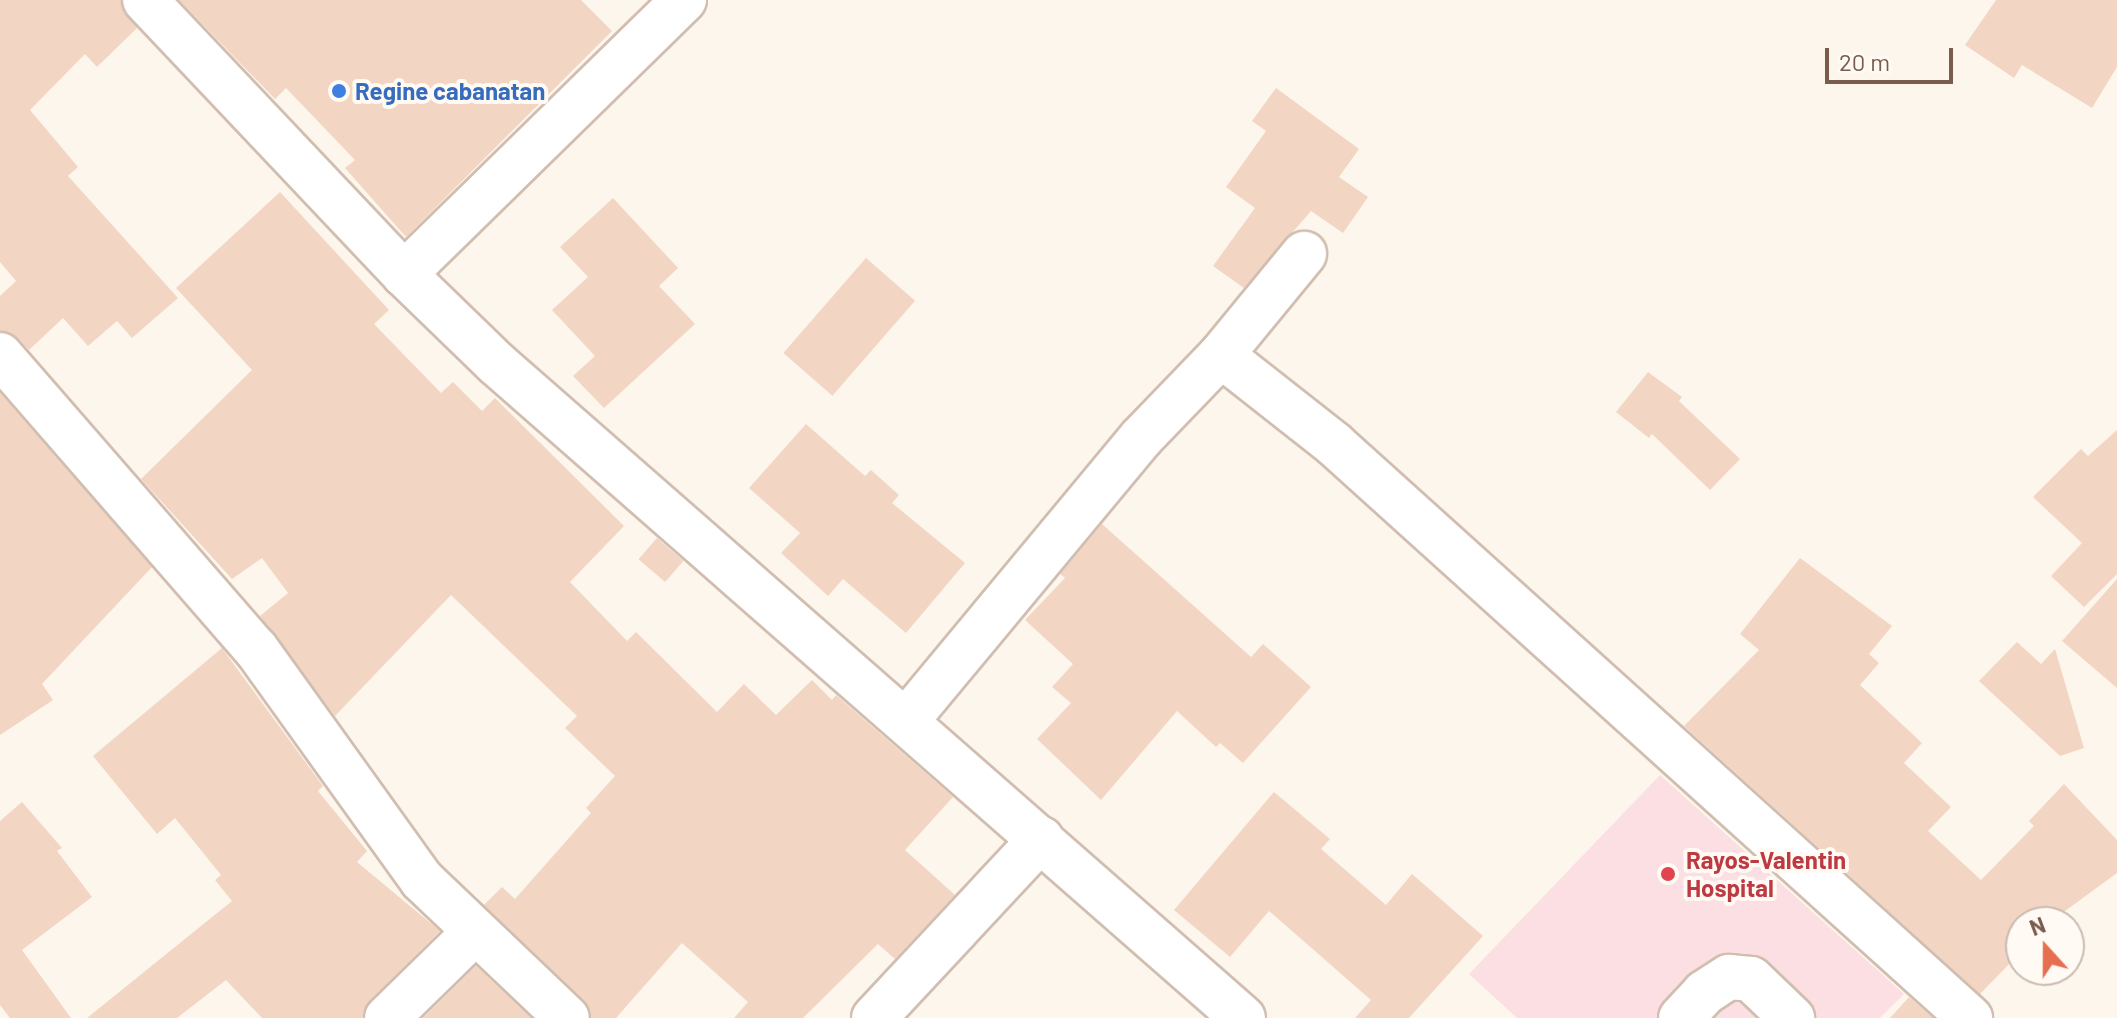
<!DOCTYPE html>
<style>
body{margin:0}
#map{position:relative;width:2117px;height:1018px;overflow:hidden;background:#fdf6ec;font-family:Barlow,sans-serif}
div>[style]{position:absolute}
.medical>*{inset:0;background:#fbdfe3}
.building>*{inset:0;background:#f3d5c3;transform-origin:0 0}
.roads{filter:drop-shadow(2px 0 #d1beb0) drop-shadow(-2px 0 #d1beb0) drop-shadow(0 2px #d1beb0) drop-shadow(0 -2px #d1beb0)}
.minor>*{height:44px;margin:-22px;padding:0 22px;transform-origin:22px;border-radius:22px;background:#fff}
.dots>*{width:22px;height:22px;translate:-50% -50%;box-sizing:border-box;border:4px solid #fffaf3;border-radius:50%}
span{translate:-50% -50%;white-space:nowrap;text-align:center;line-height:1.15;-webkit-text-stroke:8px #fffaf3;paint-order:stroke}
.shop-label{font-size:24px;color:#366cbe;font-weight:700}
.left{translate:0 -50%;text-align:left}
.health-label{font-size:24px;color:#be3a42;font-weight:700}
.north{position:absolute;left:2005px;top:906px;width:80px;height:80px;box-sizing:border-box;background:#fffaf3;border:2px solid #cabbb1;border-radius:50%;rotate:339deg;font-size:22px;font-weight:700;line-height:32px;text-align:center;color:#7a5c4d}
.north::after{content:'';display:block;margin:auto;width:28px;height:36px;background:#e76f51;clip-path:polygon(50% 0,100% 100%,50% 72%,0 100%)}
.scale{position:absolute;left:1825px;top:48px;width:128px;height:36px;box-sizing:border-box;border:4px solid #7a5c4d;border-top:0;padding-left:10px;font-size:24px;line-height:28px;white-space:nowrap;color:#7a5c4d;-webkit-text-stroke:6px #fffaf3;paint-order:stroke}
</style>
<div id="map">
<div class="medical">
<i style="clip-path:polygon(1660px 775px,1904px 994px,1880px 1018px,1517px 1018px,1469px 974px)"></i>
</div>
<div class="building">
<i style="clip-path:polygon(0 0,121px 0,137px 28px,97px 67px,85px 54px,30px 110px,78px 167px,68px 176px,178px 298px,132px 338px,117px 321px,88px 346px,63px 318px,29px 350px,18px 338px,0 331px,0 296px,16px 281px,0 262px)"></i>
<i style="clip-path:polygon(179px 0,581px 0,612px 31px,406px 237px,345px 168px,355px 160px,286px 88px,275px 99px)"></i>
<i style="clip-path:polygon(1996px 0,2117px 0,2117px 67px,2092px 108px,2022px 65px,2014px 78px,1965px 45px)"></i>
<i style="clip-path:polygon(1276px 88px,1359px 149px,1339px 177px,1368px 197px,1343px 233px,1311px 211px,1244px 288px,1213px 266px,1255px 208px,1226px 187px,1266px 131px,1252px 121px)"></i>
<i style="clip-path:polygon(280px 192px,389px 310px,374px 324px,441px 393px,453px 382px,482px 411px,495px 398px,624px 526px,570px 582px,627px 641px,636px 632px,717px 712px,744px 684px,776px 715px,812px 680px,832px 700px,836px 695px,953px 797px,905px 850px,955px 895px,895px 959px,878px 944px,803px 1018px,734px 1018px,748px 1002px,682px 943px,616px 1018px,591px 1018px,584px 1000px,484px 905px,502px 887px,515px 899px,591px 813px,586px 808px,615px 776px,565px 728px,577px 716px,451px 595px,335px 716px,260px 616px,288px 593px,262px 558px,232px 579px,141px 479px,252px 370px,176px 288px)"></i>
<i style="clip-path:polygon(613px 198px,678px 268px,659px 286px,695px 324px,604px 408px,573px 376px,595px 356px,552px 310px,588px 277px,560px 247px)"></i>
<i style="left:866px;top:258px;width:65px;height:126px;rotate:41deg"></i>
<i style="clip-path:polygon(1648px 372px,1682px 397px,1679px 401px,1740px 459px,1710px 490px,1652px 434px,1649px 438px,1616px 412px)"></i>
<i style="clip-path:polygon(0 393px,152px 567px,42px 684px,53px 700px,0 735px)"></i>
<i style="clip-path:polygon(806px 424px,865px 476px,871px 470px,899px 495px,892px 503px,965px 563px,906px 633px,843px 579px,828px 596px,781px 553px,800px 533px,749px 488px)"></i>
<i style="clip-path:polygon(2117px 430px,2117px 574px,2084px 607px,2051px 576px,2082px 543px,2033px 497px,2081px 449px,2088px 456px)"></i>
<i style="clip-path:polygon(1102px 524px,1251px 657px,1263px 644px,1311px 687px,1243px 763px,1220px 743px,1216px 747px,1177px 711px,1101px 800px,1037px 739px,1071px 703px,1052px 687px,1073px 664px,1025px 620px,1065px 578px,1060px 574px)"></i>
<i style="left:657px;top:538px;width:35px;height:28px;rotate:41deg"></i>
<i style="clip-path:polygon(1800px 558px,1892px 626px,1869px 654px,1879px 663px,1860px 685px,1922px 743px,1904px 763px,1951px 807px,1928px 831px,1981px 880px,2034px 826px,2029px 821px,2064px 784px,2117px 840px,2117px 873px,2050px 922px,2021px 922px,2021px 952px,1980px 994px,1684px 726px,1759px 650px,1740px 634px)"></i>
<i style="clip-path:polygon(2117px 579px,2117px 688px,2062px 641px)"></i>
<i style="clip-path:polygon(2017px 642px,2041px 664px,2055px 649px,2084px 748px,2060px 756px,1979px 681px)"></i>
<i style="clip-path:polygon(222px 648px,323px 786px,318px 791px,367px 851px,357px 862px,440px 931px,370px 1000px,363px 1018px,262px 1018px,226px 980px,177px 1018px,87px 1018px,232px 901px,215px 880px,221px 875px,175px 818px,157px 834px,93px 756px)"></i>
<i style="clip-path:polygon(1274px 792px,1330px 839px,1321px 849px,1386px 905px,1412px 874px,1483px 936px,1409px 1018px,1355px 1018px,1371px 1000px,1269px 911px,1230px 957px,1174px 910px)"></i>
<i style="clip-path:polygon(22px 802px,62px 848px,57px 851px,92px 897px,22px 950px,71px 1018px,10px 1018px,0 1005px,0 821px)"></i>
<i style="clip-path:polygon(476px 966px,531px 1018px,423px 1018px)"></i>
<i style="clip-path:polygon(1909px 997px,1933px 1018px,1890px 1018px)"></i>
</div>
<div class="roads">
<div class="minor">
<i style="left:145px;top:0;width:377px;rotate:46.6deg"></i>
<i style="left:404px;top:274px;width:129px;rotate:44.1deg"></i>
<i style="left:497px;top:364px;width:992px;rotate:41.24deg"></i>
<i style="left:404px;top:274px;width:392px;rotate:-44.4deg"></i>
<i style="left:0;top:355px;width:390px;rotate:49deg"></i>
<i style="left:256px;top:649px;width:284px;rotate:54.3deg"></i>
<i style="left:422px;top:880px;width:200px;rotate:43.6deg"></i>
<i style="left:1221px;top:355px;width:131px;rotate:-50.6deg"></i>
<i style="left:906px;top:721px;width:368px;rotate:-50.3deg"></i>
<i style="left:1141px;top:438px;width:115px;rotate:-46.1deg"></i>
<i style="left:1221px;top:355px;width:144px;rotate:38.2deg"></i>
<i style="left:1334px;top:444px;width:857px;rotate:42.07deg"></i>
<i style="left:387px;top:1018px;width:123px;rotate:-44.3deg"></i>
<i style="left:874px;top:1018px;width:245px;rotate:-47deg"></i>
<i style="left:1681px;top:1018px;width:34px;rotate:-47deg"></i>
<i style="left:1704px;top:993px;width:30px;rotate:-33deg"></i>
<i style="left:1729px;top:977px;width:22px;rotate:5deg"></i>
<i style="left:1751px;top:979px;width:57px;rotate:43.6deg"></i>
</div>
</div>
<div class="dots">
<i style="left:339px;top:91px;background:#3f7fe0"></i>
<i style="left:1668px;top:874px;background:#e0444e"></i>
</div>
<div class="shop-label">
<span class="left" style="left:355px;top:91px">Regine cabanatan</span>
</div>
<div class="health-label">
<span class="left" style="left:1686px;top:874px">Rayos-Valentin<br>Hospital</span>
</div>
<div class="north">N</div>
<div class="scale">20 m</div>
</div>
